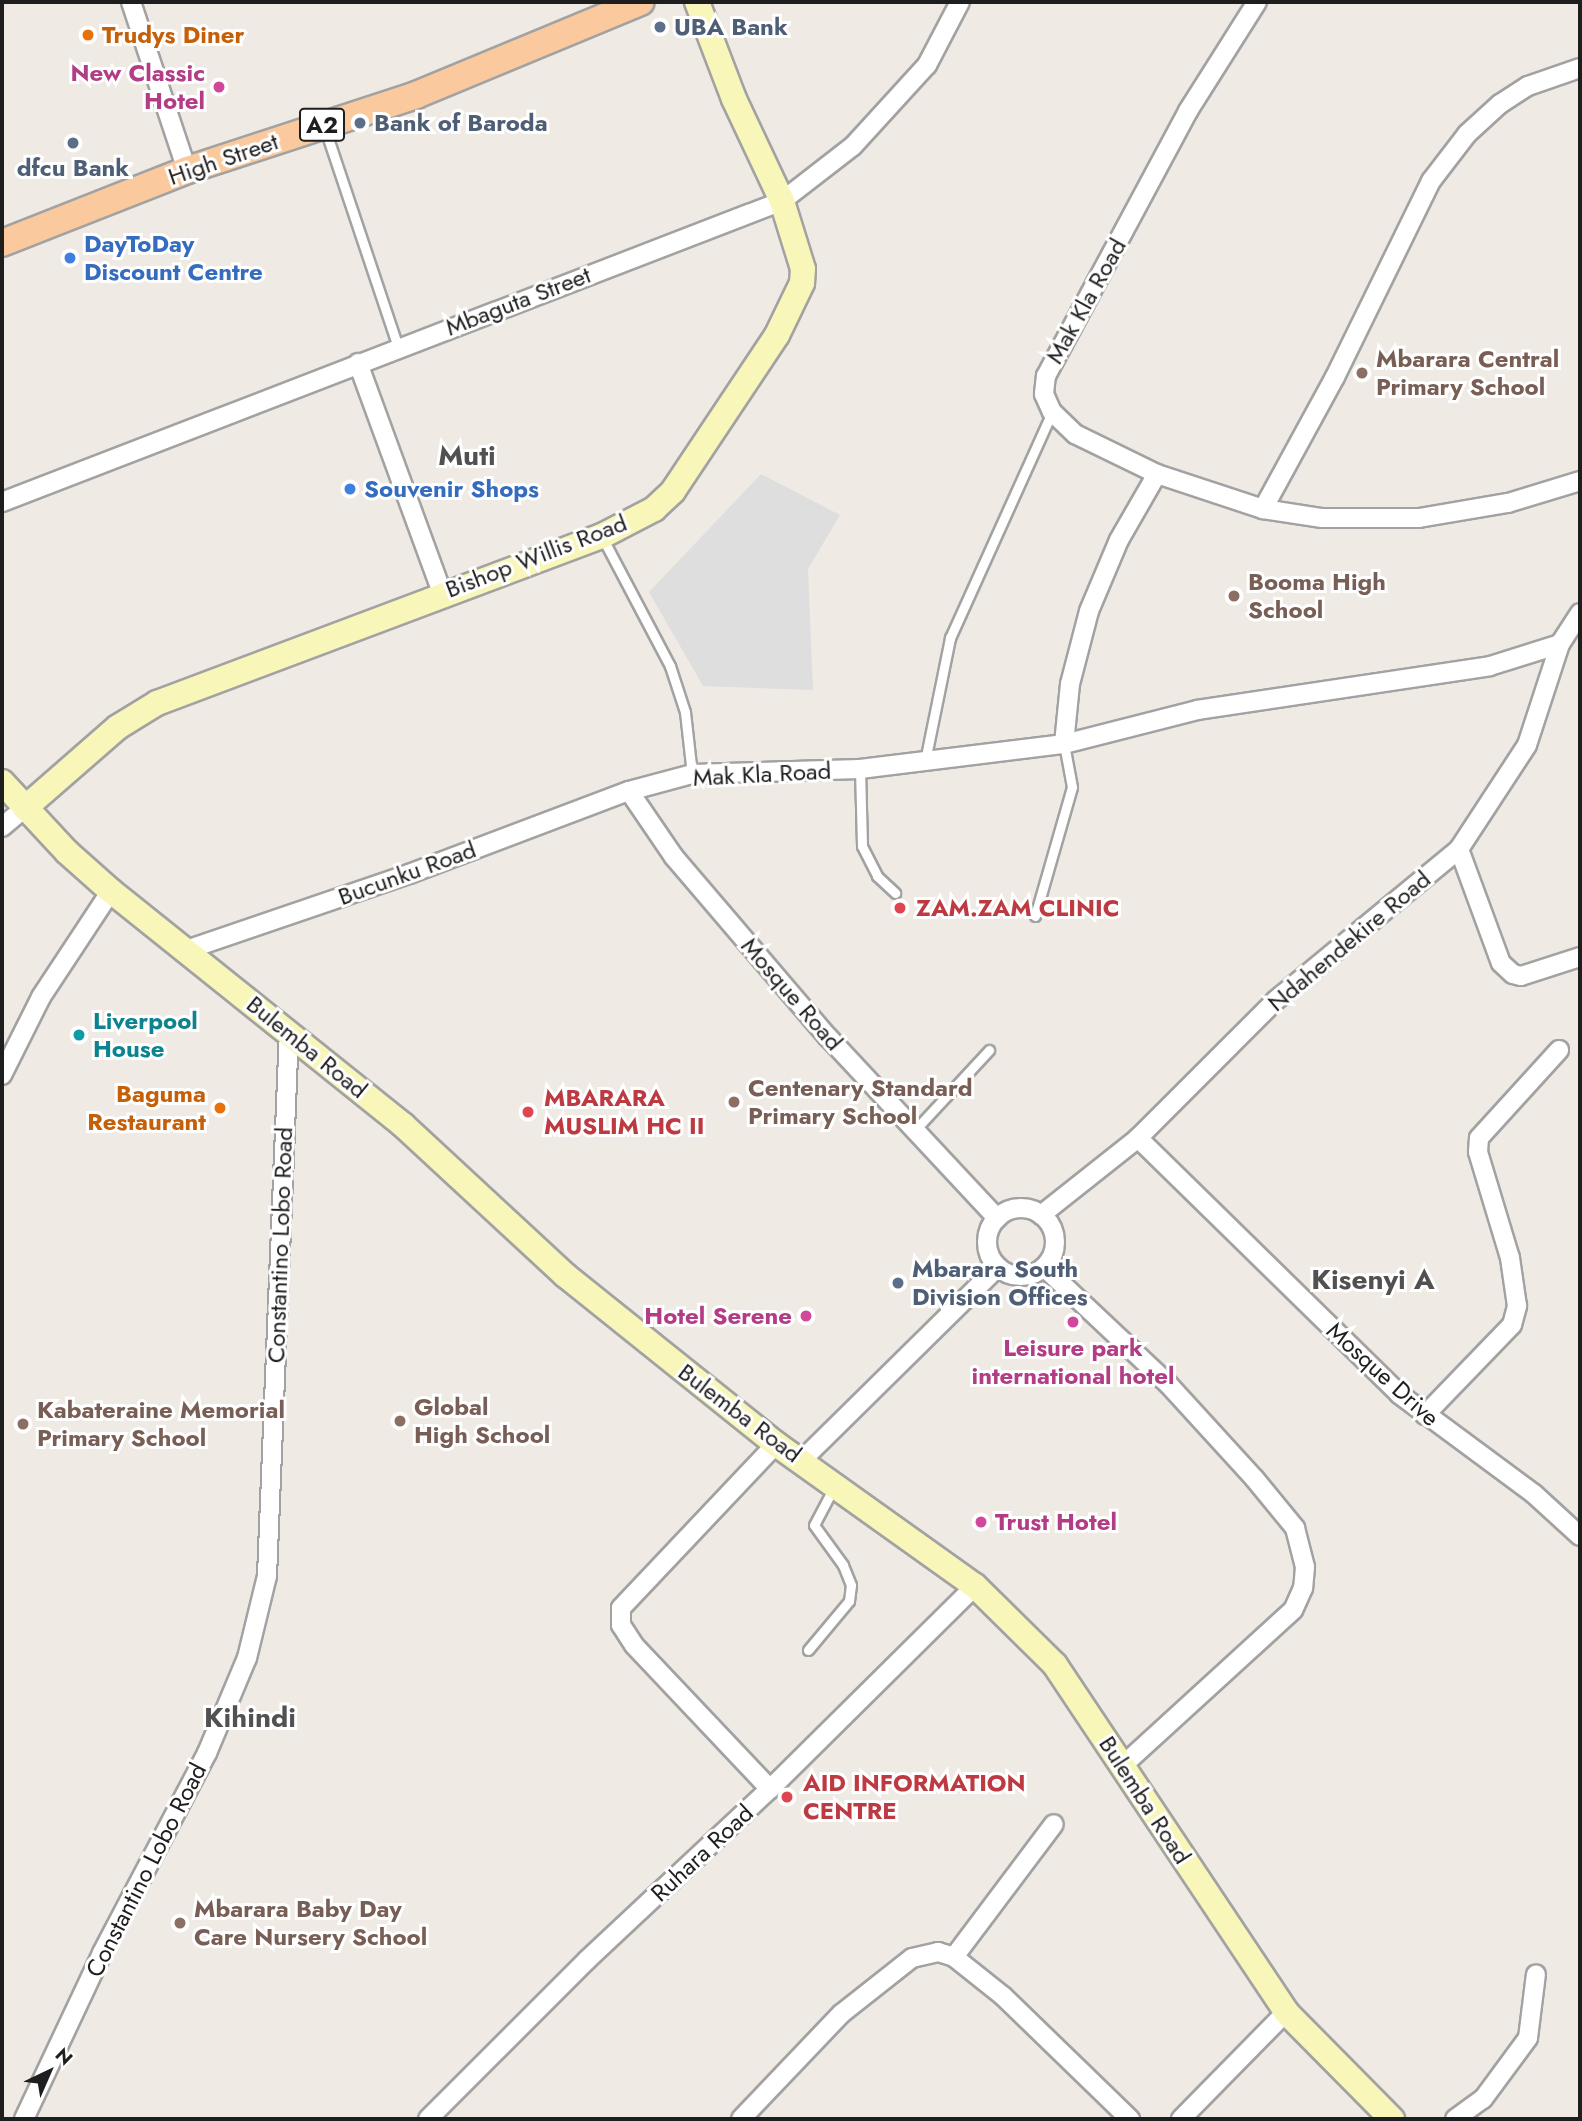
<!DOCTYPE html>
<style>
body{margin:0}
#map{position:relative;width:1582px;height:2121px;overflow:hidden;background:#efeae4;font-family:Jost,sans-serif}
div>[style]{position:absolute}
.parking>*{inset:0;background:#dedede}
.roads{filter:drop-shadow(2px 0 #a2a2a2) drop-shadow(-2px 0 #a2a2a2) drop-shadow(0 2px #a2a2a2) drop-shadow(0 -2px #a2a2a2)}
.lane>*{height:9px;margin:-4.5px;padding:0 4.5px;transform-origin:4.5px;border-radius:4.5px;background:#fff}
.street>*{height:18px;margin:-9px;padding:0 9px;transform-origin:9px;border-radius:9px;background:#fff}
.street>.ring{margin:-9px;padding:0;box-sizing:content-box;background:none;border:18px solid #fff;border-radius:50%}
.secondary>*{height:24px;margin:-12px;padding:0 12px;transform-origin:12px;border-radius:12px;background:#f8f6b9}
.primary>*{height:26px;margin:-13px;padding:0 13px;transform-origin:13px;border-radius:13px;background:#faca9e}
.dots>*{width:19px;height:19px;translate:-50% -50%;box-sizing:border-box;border:4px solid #fff;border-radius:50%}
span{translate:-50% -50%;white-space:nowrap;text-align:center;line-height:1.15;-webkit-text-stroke:6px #fff;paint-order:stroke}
.shield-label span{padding:2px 5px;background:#fff;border:2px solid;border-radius:5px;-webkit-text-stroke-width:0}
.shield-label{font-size:23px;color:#1e1e1e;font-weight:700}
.service-label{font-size:24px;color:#4e5e75;font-weight:700}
.left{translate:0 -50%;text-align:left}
.food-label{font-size:24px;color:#c56008;font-weight:700}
.right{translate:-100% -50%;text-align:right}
.hotel-label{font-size:24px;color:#b23c85;font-weight:700}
.street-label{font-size:24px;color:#1e1e1e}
.shop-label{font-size:24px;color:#366cbe;font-weight:700}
.education-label{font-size:24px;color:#785e54;font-weight:700}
.health-label{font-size:24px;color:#be3a42;font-weight:700}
.culture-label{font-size:24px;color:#0d838f;font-weight:700}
.quarter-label{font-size:28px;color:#515151;font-weight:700}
.frame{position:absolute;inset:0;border:4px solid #1e1e1e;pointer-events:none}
.north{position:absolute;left:14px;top:2037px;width:70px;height:70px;-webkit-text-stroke:5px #fff;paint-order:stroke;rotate:44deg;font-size:19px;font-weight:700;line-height:28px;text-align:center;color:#1e1e1e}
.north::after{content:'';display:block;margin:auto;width:24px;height:32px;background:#1e1e1e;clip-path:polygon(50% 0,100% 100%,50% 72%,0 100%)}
</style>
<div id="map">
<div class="parking">
<i style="clip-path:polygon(761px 474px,840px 515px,808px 569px,813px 690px,703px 686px,649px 592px)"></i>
</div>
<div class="roads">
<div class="lane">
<i style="left:325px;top:129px;width:230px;rotate:71.5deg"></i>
<i style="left:602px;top:537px;width:146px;rotate:62.2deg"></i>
<i style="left:670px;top:666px;width:48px;rotate:71.9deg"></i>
<i style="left:685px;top:712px;width:62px;rotate:83.6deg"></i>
<i style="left:925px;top:761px;width:126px;rotate:-78.5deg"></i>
<i style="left:950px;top:638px;width:248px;rotate:-65.7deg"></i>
<i style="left:860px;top:769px;width:77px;rotate:88.5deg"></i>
<i style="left:862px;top:846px;width:34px;rotate:63deg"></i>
<i style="left:877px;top:876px;width:25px;rotate:43deg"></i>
<i style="left:1035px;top:916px;width:134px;rotate:-74deg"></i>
<i style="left:1072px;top:787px;width:44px;rotate:-100.5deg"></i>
<i style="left:915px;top:1130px;width:109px;rotate:-47.2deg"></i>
<i style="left:808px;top:1650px;width:64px;rotate:-50.1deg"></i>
<i style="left:849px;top:1601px;width:16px;rotate:-83deg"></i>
<i style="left:851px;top:1585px;width:22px;rotate:-112deg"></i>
<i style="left:843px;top:1565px;width:49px;rotate:-125.9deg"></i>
<i style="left:814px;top:1525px;width:41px;rotate:-62.2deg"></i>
</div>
<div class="street">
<i style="left:131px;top:2px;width:177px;rotate:71.6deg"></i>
<i style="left:358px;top:363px;width:244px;rotate:69.9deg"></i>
<i style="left:1157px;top:474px;width:112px;rotate:18.3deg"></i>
<i style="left:1263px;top:509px;width:60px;rotate:8.7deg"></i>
<i style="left:1322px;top:518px;width:97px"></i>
<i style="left:1419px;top:518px;width:90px;rotate:-9.6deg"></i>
<i style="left:1508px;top:503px;width:75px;rotate:-17deg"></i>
<i style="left:2px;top:502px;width:836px;rotate:-21.1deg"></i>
<i style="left:782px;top:201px;width:90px;rotate:-37.8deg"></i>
<i style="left:853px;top:146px;width:110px;rotate:-47.6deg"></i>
<i style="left:927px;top:65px;width:71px;rotate:-62.4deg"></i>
<i style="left:1263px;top:509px;width:150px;rotate:-61.4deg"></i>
<i style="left:1335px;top:377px;width:218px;rotate:-63.9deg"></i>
<i style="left:1431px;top:181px;width:59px;rotate:-52.5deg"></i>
<i style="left:1467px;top:134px;width:45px;rotate:-42.3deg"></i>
<i style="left:1500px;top:104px;width:33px;rotate:-33deg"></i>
<i style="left:1528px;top:86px;width:55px;rotate:-19.1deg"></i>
<i style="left:1064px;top:744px;width:137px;rotate:-14.3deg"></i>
<i style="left:1197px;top:710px;width:296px;rotate:-8.5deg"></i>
<i style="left:1490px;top:666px;width:73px;rotate:-17.4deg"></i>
<i style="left:629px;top:791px;width:80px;rotate:55.7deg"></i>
<i style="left:674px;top:857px;width:237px;rotate:49.5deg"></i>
<i style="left:828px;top:1037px;width:248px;rotate:47deg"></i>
<i style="left:2px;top:827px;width:30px;rotate:-40deg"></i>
<i style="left:1459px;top:849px;width:121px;rotate:69.8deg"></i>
<i style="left:1501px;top:963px;width:16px;rotate:43deg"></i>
<i style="left:1513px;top:974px;width:8px;rotate:14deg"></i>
<i style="left:1521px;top:976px;width:62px;rotate:-17.9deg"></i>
<i style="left:183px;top:951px;width:239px;rotate:-18.8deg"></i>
<i style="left:409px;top:874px;width:235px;rotate:-20.7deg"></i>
<i style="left:629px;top:791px;width:65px;rotate:-15.1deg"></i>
<i style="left:692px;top:774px;width:168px;rotate:-1.7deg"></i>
<i style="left:860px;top:769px;width:206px;rotate:-7deg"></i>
<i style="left:1064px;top:744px;width:60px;rotate:-84.3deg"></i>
<i style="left:1070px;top:684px;width:75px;rotate:-75.4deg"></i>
<i style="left:1089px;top:611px;width:77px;rotate:-67.1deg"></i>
<i style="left:1119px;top:540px;width:76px;rotate:-60.1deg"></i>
<i style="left:1157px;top:474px;width:91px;rotate:-154deg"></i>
<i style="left:1075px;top:434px;width:32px;rotate:-136deg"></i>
<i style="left:1052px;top:412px;width:20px;rotate:-114deg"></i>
<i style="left:1044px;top:394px;width:18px;rotate:-84deg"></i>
<i style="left:1046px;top:376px;width:301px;rotate:-61.8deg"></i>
<i style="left:1188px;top:111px;width:129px;rotate:-57.7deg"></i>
<i style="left:2px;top:1075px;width:87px;rotate:-63.4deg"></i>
<i style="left:41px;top:997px;width:127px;rotate:-56.6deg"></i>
<i style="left:1138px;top:1138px;width:366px;rotate:44.4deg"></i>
<i style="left:1399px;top:1394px;width:168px;rotate:36.5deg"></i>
<i style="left:1534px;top:1494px;width:62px;rotate:42.4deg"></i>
<i class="ring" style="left:987px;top:1208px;width:50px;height:50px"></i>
<i style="left:1041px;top:1215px;width:124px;rotate:-38.4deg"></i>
<i style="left:1138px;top:1138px;width:195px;rotate:-45deg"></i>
<i style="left:1276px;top:1000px;width:237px;rotate:-39.5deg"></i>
<i style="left:1459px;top:849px;width:124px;rotate:-56.8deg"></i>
<i style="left:1527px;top:745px;width:106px;rotate:-71.9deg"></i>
<i style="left:1560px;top:644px;width:37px;rotate:-57deg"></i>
<i style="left:1045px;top:1268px;width:170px;rotate:43.3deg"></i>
<i style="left:1169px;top:1385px;width:126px;rotate:47.6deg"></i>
<i style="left:1254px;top:1478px;width:65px;rotate:50.6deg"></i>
<i style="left:1295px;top:1528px;width:40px;rotate:75.6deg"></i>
<i style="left:1305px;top:1567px;width:21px;rotate:95deg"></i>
<i style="left:1303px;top:1588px;width:24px;rotate:114deg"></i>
<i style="left:1293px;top:1610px;width:230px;rotate:137.6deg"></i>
<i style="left:1425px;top:1415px;width:125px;rotate:-46deg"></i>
<i style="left:1512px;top:1325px;width:20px;rotate:-75deg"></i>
<i style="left:1517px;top:1306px;width:49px;rotate:-98.3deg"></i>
<i style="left:1510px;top:1258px;width:111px;rotate:-106.8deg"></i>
<i style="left:1478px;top:1152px;width:14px;rotate:-86deg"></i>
<i style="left:1479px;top:1138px;width:119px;rotate:-47.7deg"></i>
<i style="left:802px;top:1460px;width:275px;rotate:-44.6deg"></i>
<i style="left:770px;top:1789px;width:198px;rotate:-133.4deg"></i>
<i style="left:634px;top:1645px;width:24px;rotate:-123deg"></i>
<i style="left:621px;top:1625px;width:17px;rotate:-90deg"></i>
<i style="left:621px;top:1608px;width:226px;rotate:-46.6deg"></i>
<i style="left:954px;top:1957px;width:166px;rotate:-53.1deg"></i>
<i style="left:24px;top:2119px;width:183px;rotate:-64.8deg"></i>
<i style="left:102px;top:1953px;width:226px;rotate:-62.3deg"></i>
<i style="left:207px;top:1753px;width:103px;rotate:-67.2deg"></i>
<i style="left:247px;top:1658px;width:84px;rotate:-76.3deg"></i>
<i style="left:267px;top:1576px;width:545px;rotate:-87.69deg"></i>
<i style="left:428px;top:2119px;width:225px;rotate:-45deg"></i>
<i style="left:587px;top:1960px;width:250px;rotate:-43.1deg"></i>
<i style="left:770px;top:1789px;width:289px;rotate:-44.7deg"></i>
<i style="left:741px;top:2119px;width:145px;rotate:-46.4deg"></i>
<i style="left:841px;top:2014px;width:90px;rotate:-38.3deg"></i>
<i style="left:912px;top:1958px;width:27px;rotate:-13deg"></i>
<i style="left:938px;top:1952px;width:17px;rotate:17deg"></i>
<i style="left:954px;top:1957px;width:63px;rotate:38.5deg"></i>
<i style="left:1003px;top:1996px;width:177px;rotate:44.1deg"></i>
<i style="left:1181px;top:2119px;width:150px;rotate:-45.5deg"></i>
<i style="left:1455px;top:2119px;width:34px;rotate:-36deg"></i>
<i style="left:1483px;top:2099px;width:76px;rotate:-53.6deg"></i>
<i style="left:1528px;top:2038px;width:64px;rotate:-82.9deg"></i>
</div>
<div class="secondary">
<i style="left:2px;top:782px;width:96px;rotate:47.1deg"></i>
<i style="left:67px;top:852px;width:59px;rotate:41.6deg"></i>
<i style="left:111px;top:891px;width:374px;rotate:38.7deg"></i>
<i style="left:403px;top:1125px;width:221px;rotate:42.8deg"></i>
<i style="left:565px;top:1275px;width:270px;rotate:38.7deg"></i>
<i style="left:776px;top:1444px;width:244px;rotate:35.5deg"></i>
<i style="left:975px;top:1586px;width:112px;rotate:44.6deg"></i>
<i style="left:1055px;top:1665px;width:417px;rotate:56.3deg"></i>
<i style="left:1286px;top:2012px;width:151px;rotate:45.3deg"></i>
<i style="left:25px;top:808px;width:123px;rotate:-41.1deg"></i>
<i style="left:118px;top:727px;width:46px;rotate:-31.6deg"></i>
<i style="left:157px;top:703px;width:475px;rotate:-20.6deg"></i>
<i style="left:602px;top:536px;width:59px;rotate:-27.4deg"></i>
<i style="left:654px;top:509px;width:26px;rotate:-43deg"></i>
<i style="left:673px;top:491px;width:187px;rotate:-56.3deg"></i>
<i style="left:777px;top:335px;width:58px;rotate:-64.3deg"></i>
<i style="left:802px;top:283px;width:14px;rotate:-86deg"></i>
<i style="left:803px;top:269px;width:71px;rotate:-107.2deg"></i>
<i style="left:782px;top:201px;width:113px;rotate:-115.2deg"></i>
<i style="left:734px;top:99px;width:104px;rotate:-110.9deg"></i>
</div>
<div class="primary">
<i style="left:2px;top:243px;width:199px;rotate:-21.5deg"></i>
<i style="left:187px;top:170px;width:241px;rotate:-18.1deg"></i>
<i style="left:416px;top:95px;width:243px;rotate:-22.5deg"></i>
</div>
</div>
<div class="dots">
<i style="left:660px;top:27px;background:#5c6f8a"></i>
<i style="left:88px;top:35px;background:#e8710a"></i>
<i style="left:219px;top:87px;background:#d1479c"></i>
<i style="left:360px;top:123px;background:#5c6f8a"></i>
<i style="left:73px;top:143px;background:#5c6f8a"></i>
<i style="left:70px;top:258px;background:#3f7fe0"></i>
<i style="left:1362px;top:373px;background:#8d6e63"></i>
<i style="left:350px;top:489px;background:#3f7fe0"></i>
<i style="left:1234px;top:596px;background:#8d6e63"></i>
<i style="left:900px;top:908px;background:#e0444e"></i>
<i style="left:79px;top:1035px;background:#0f9aa8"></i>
<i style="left:734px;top:1102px;background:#8d6e63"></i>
<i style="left:220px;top:1108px;background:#e8710a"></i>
<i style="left:528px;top:1112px;background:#e0444e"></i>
<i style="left:898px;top:1283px;background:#5c6f8a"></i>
<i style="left:806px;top:1316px;background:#d1479c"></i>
<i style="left:1073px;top:1322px;background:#d1479c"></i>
<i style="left:400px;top:1421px;background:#8d6e63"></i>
<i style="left:23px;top:1424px;background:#8d6e63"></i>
<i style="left:981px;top:1522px;background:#d1479c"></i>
<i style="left:787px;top:1797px;background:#e0444e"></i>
<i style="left:180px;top:1923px;background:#8d6e63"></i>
</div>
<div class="shield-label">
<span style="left:322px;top:125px">A2</span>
</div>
<div class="service-label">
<span class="left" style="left:674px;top:27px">UBA Bank</span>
<span class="left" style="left:374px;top:123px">Bank of Baroda</span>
<span style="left:73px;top:168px">dfcu Bank</span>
<span class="left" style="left:912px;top:1283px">Mbarara South<br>Division Offices</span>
</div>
<div class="food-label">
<span class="left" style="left:102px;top:35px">Trudys Diner</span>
<span class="right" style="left:206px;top:1108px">Baguma<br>Restaurant</span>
</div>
<div class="hotel-label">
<span class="right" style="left:205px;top:87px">New Classic<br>Hotel</span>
<span class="right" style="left:792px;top:1316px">Hotel Serene</span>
<span style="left:1073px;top:1362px">Leisure park<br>international hotel</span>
<span class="left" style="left:995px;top:1522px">Trust Hotel</span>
</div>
<div class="street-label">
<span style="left:223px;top:159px;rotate:-19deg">High Street</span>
<span style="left:518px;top:301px;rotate:-21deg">Mbaguta Street</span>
<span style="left:1086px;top:301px;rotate:-61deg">Mak Kla Road</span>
<span style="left:536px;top:556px;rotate:-21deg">Bishop Willis Road</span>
<span style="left:762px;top:774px;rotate:-3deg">Mak Kla Road</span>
<span style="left:407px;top:873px;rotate:-20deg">Bucunku Road</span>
<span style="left:1349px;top:941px;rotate:-40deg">Ndahendekire Road</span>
<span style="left:792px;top:994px;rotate:49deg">Mosque Road</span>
<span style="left:307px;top:1047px;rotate:39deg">Bulemba Road</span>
<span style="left:280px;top:1245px;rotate:-88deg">Constantino Lobo Road</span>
<span style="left:1383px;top:1374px;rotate:42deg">Mosque Drive</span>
<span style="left:740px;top:1413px;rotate:37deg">Bulemba Road</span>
<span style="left:1145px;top:1800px;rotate:57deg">Bulemba Road</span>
<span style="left:702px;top:1853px;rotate:-43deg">Ruhara Road</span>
<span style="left:146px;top:1870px;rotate:-63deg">Constantino Lobo Road</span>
</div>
<div class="shop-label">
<span class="left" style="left:84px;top:258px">DayToDay<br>Discount Centre</span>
<span class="left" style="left:364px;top:489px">Souvenir Shops</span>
</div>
<div class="education-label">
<span class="left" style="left:1376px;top:373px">Mbarara Central<br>Primary School</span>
<span class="left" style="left:1248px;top:596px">Booma High<br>School</span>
<span class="left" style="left:748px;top:1102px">Centenary Standard<br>Primary School</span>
<span class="left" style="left:414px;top:1421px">Global<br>High School</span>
<span class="left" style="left:37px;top:1424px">Kabateraine Memorial<br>Primary School</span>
<span class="left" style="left:194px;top:1923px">Mbarara Baby Day<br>Care Nursery School</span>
</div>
<div class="health-label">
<span class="left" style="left:916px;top:908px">ZAM.ZAM CLINIC</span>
<span class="left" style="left:544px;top:1112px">MBARARA<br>MUSLIM HC II</span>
<span class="left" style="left:803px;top:1797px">AID INFORMATION<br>CENTRE</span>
</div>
<div class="culture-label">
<span class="left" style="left:93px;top:1035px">Liverpool<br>House</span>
</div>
<div class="quarter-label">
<span style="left:467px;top:456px">Muti</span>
<span style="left:1373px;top:1280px">Kisenyi A</span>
<span style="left:250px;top:1718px">Kihindi</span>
</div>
<div class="frame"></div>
<div class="north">N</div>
</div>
